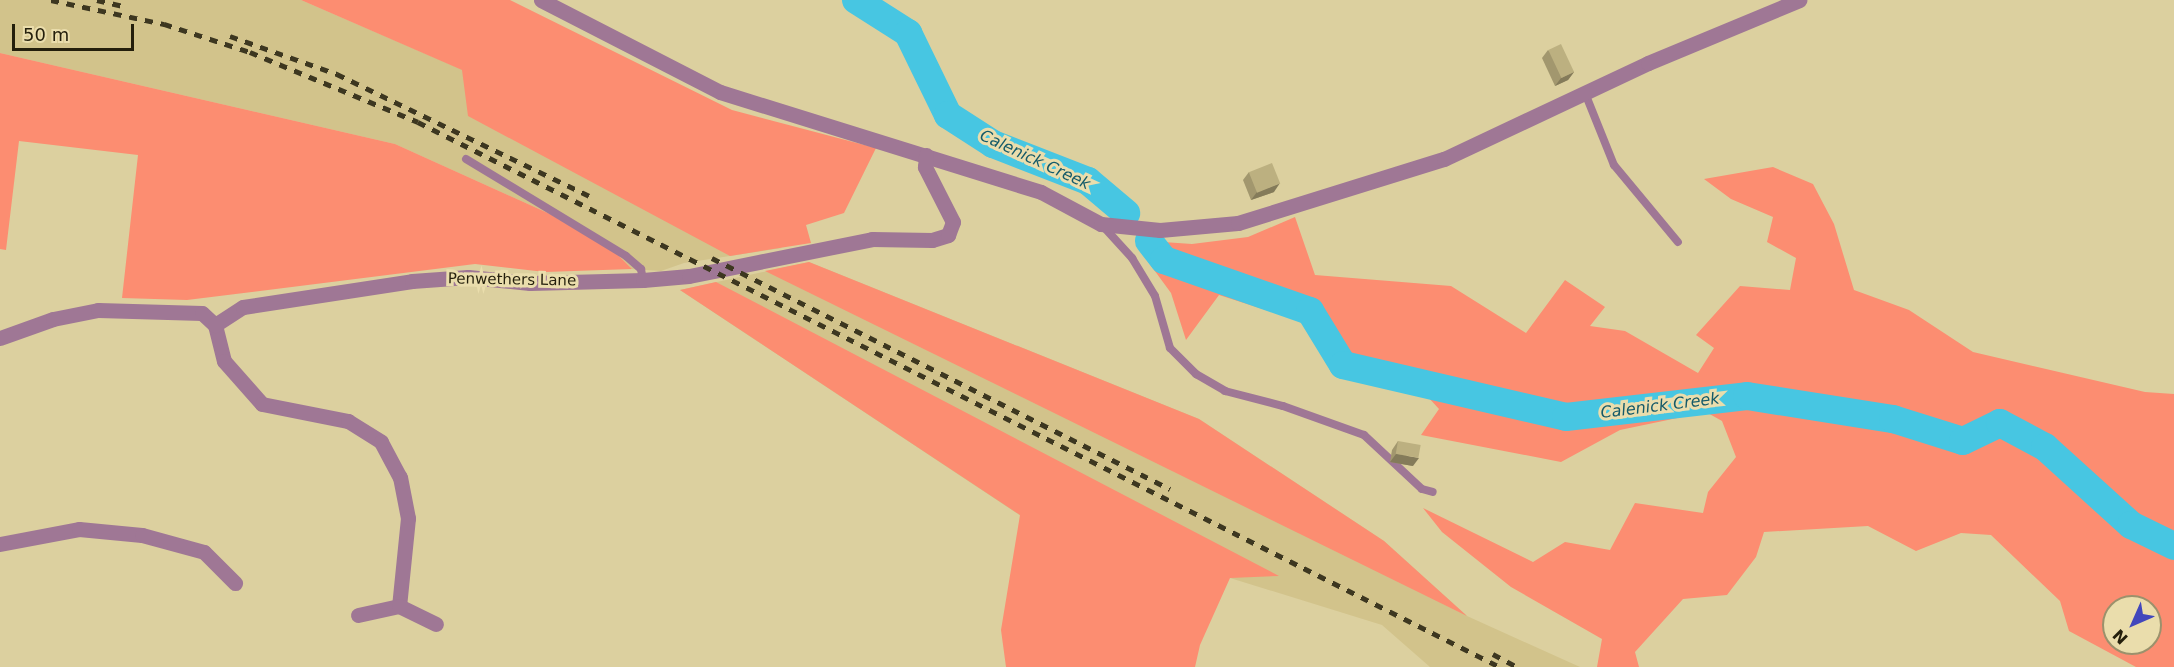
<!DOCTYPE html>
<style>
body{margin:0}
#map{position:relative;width:2174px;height:667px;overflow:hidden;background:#dcd09f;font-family:"DejaVu Sans",sans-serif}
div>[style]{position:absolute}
.built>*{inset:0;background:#d2c38b}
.green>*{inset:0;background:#fc8d71}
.river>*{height:28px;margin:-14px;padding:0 14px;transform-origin:14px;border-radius:14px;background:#47c6e2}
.service>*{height:8px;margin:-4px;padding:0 4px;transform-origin:4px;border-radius:4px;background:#9f7795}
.minor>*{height:15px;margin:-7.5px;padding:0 7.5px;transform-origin:7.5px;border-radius:7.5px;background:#9f7795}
.rail>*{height:4.5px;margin-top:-2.25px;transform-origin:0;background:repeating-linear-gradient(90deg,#3d3720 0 8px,transparent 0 16px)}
.wall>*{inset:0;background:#a2976e}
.shaded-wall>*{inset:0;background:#847b5a}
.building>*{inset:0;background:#bcb080;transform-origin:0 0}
span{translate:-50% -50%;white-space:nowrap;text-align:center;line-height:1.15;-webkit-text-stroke:6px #eaddac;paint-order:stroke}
.street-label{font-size:15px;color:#241f0c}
.water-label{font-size:16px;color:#145a69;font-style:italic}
.north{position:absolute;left:2102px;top:595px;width:60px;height:60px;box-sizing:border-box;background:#eaddac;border:2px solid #9b916c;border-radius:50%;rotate:225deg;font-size:16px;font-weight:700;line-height:24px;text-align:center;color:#241f0c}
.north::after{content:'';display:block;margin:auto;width:21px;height:27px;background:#4247bc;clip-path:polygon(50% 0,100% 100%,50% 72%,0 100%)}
.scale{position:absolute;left:12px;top:24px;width:122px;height:27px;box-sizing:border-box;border:3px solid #241f0c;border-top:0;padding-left:8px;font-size:18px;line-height:21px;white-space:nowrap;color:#241f0c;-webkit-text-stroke:4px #eaddac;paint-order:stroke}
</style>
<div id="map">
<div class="built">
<i style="clip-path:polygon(0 0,301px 0,567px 115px,782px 248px,684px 263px,661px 271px,632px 269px,617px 254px,550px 214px,395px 144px,0 53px)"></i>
<i style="clip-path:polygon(809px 262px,1199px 419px,1384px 541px,1467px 616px,1580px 667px,1430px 667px,1382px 625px,1201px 569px,1128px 587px,680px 290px)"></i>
</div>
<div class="green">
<i style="clip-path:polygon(301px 0,510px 0,732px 110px,876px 148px,844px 213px,806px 225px,811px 243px,730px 256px,468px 116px,462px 70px)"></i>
<i style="clip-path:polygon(0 53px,395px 144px,550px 214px,617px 254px,632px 269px,545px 272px,475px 264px,187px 300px,122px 298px,138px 155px,19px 141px,6px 250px,0 249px)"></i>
<i style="clip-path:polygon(evenodd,1773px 167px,1813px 184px,1834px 224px,1854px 290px,1909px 310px,1973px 352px,2145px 392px,2174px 394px,2174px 667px,2136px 667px,2069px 631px,2060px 601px,1991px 535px,1961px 533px,1916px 551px,1868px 526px,1764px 532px,1756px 557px,1727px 595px,1683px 599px,1635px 652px,1639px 667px,1597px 667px,1602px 639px,1511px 587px,1442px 532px,1423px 508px,1533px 562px,1565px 542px,1610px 550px,1635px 503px,1703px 513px,1708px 492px,1736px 457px,1722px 421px,1706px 412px,1620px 430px,1561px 462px,1421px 435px,1439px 409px,1428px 397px,1349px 379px,1326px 347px,1300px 321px,1219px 295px,1186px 340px,1171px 293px,1138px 248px,1149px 241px,1192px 244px,1248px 237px,1295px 217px,1315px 275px,1451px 286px,1526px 333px,1565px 280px,1605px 307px,1590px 326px,1625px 331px,1698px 373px,1714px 348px,1696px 335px,1740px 286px,1790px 290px,1796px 258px,1767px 242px,1773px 217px,1731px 199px,1704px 179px,1773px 167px,2114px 607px,2150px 607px,2150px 643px,2114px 643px,2114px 607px)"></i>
<i style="clip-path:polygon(809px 262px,1199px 419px,1384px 541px,1467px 616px,765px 271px)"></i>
<i style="clip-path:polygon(716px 282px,1279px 576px,1230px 578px,1200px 645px,1195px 667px,1006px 667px,1001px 630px,1020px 515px,680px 290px)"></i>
</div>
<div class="river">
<i style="left:856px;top:0;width:62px;rotate:32.4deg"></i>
<i style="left:908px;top:33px;width:91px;rotate:64deg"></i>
<i style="left:948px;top:115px;width:54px;rotate:32.8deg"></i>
<i style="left:993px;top:144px;width:102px;rotate:21.3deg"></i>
<i style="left:1088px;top:181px;width:50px;rotate:40.1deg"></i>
<i style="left:1149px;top:241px;width:24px;rotate:52deg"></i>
<i style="left:1164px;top:260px;width:155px;rotate:19.3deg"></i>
<i style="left:1310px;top:311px;width:63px;rotate:58.6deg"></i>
<i style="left:1343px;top:365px;width:229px;rotate:13.1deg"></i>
<i style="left:1566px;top:417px;width:182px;rotate:-6.6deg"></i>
<i style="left:1747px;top:396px;width:148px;rotate:9deg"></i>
<i style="left:1893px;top:419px;width:73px;rotate:17.4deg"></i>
<i style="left:1963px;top:441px;width:41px;rotate:-25.9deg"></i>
<i style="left:2000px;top:423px;width:51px;rotate:28.1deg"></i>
<i style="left:2045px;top:447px;width:116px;rotate:42.2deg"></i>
<i style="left:2131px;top:525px;width:48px;rotate:26deg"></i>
</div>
<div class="service">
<i style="left:1585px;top:93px;width:78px;rotate:68.1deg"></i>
<i style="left:1614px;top:165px;width:100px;rotate:50.3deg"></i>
<i style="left:466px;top:159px;width:187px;rotate:31.2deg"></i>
<i style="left:626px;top:256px;width:20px;rotate:41deg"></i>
<i style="left:641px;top:269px;width:11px;rotate:80deg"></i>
<i style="left:1102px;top:225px;width:45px;rotate:47.7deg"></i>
<i style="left:1132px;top:258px;width:44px;rotate:58.8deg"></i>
<i style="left:1155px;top:296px;width:54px;rotate:73.9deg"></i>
<i style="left:1170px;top:348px;width:37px;rotate:45deg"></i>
<i style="left:1196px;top:374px;width:34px;rotate:30deg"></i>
<i style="left:1225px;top:391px;width:60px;rotate:14.5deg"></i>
<i style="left:1283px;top:406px;width:86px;rotate:19.7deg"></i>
<i style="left:1364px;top:435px;width:79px;rotate:43deg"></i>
<i style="left:1422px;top:489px;width:11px;rotate:15deg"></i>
</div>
<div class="minor">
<i style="left:541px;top:0;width:201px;rotate:27.2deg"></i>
<i style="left:720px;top:92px;width:336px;rotate:17.3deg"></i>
<i style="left:1041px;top:192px;width:68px;rotate:28.1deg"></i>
<i style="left:1101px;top:224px;width:59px;rotate:5.8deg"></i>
<i style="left:1160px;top:230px;width:78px;rotate:-5.1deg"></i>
<i style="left:1238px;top:223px;width:216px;rotate:-17.3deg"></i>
<i style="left:1444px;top:159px;width:225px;rotate:-25.2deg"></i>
<i style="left:1648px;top:63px;width:164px;rotate:-22.6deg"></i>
<i style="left:215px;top:325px;width:37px;rotate:76deg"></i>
<i style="left:224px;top:361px;width:57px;rotate:48.5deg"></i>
<i style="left:262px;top:404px;width:88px;rotate:11.2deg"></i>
<i style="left:348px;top:421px;width:39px;rotate:32deg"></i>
<i style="left:381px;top:442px;width:40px;rotate:62deg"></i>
<i style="left:400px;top:477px;width:42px;rotate:79deg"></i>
<i style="left:408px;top:518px;width:88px;rotate:95.8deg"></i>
<i style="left:0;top:338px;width:56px;rotate:-19.7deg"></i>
<i style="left:53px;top:319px;width:46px;rotate:-11.3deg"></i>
<i style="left:98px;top:310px;width:104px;rotate:1.7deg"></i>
<i style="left:202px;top:313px;width:18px;rotate:43deg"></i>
<i style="left:215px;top:325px;width:33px;rotate:-33deg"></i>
<i style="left:243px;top:307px;width:171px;rotate:-8.7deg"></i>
<i style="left:412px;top:281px;width:56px;rotate:-4.1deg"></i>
<i style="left:468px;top:277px;width:62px;rotate:5.5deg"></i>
<i style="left:530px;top:283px;width:113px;rotate:-1.5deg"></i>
<i style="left:643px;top:280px;width:46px;rotate:-5deg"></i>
<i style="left:689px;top:276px;width:187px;rotate:-11.4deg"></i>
<i style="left:872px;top:239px;width:60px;rotate:1deg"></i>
<i style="left:932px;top:240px;width:17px;rotate:-17deg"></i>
<i style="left:948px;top:235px;width:14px;rotate:-69deg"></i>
<i style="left:953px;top:222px;width:62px;rotate:-117deg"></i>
<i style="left:925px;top:167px;width:12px;rotate:-85deg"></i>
<i style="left:0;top:544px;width:80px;rotate:-10.8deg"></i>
<i style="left:79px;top:529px;width:63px;rotate:5.4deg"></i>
<i style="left:142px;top:535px;width:64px;rotate:15.3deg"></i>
<i style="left:204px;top:552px;width:44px;rotate:45deg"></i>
<i style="left:358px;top:615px;width:42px;rotate:-12.4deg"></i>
<i style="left:399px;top:606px;width:41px;rotate:25.9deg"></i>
</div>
<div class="rail">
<i style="left:51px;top:0;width:116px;rotate:12deg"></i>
<i style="left:164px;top:24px;width:90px;rotate:18deg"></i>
<i style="left:250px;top:52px;width:182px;rotate:22.6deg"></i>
<i style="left:418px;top:122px;width:1212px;rotate:26.73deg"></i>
<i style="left:97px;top:0;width:28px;rotate:13deg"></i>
<i style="left:230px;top:36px;width:114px;rotate:19.6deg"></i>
<i style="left:337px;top:74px;width:280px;rotate:25.8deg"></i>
<i style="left:712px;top:258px;width:513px;rotate:26.76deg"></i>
<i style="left:1493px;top:654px;width:27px;rotate:28deg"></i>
</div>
<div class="wall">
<i style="clip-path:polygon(1548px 50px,1574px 72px,1568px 80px,1555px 86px,1542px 58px)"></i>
<i style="clip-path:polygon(1249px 172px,1274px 192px,1251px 200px,1243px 180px)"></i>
<i style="clip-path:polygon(1398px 441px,1413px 466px,1390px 462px,1392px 450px)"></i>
</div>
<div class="shaded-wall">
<i style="clip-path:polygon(1574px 72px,1568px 80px,1555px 86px,1561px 78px)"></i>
<i style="clip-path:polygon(1280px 183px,1274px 192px,1251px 200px,1257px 192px)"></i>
<i style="clip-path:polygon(1396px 454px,1419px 458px,1413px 466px,1390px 462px)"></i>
</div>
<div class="building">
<i style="left:1561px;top:44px;width:31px;height:14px;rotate:65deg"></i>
<i style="left:1272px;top:163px;width:22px;height:25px;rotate:68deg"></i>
<i style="left:1398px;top:441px;width:23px;height:13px;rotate:10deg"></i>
</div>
<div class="street-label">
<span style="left:512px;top:280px;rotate:1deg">Penwethers Lane</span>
</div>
<div class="water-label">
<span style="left:1035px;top:160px;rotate:25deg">Calenick Creek</span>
<span style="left:1660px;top:406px;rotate:-7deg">Calenick Creek</span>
</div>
<div class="north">N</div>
<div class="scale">50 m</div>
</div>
